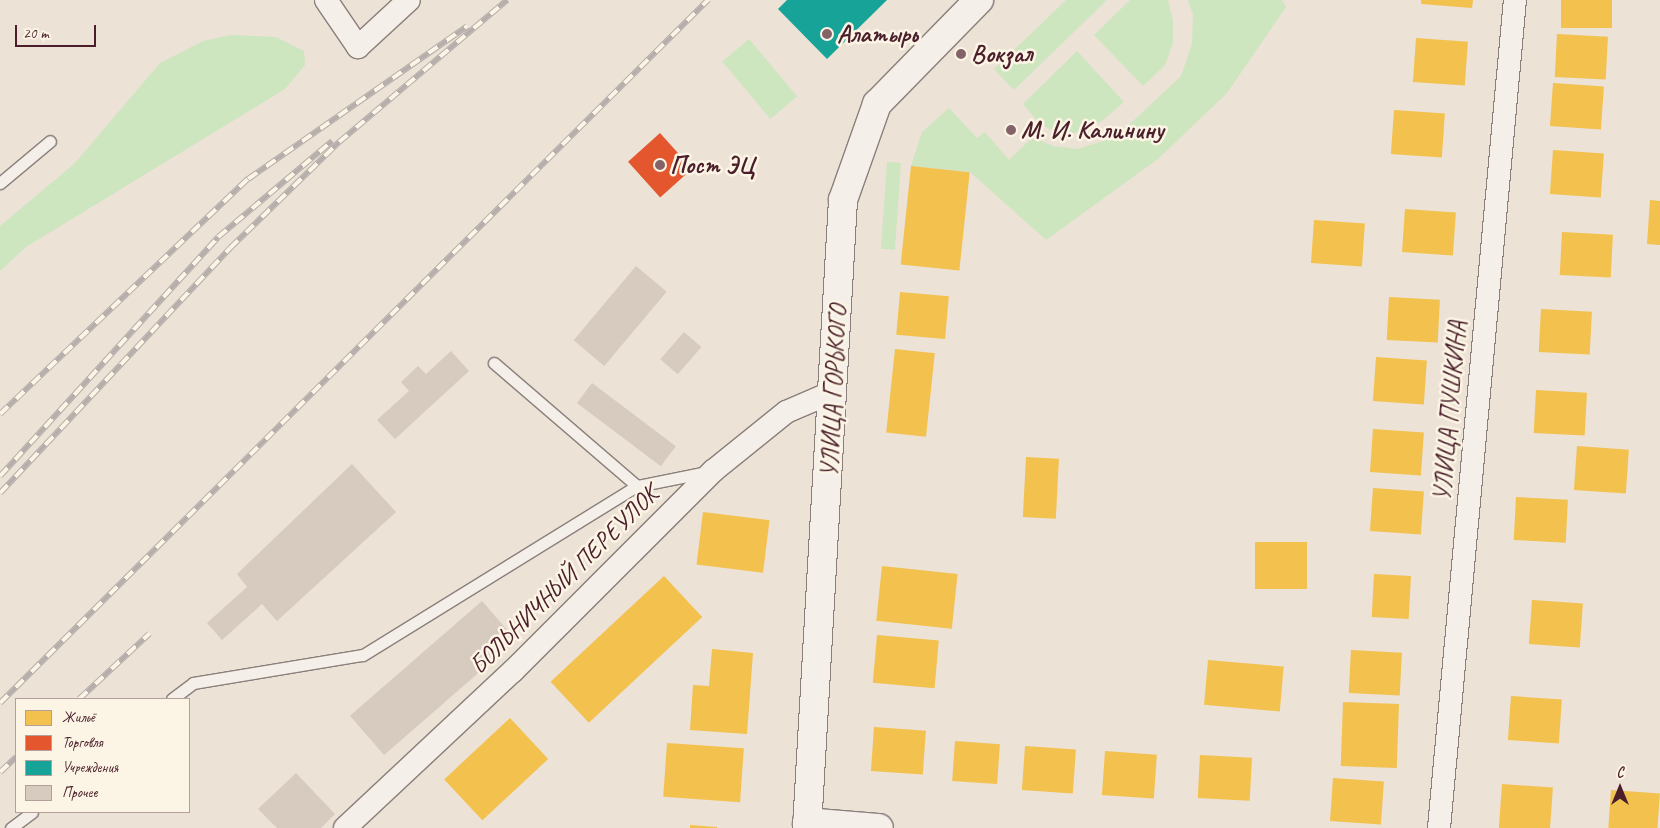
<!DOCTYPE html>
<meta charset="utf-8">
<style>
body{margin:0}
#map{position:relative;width:1660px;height:828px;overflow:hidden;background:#ece2d6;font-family:Caveat,sans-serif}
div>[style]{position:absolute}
.green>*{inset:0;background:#cde6bf;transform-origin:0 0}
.homes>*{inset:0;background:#f2c14e;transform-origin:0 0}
.shops>*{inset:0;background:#e4572e;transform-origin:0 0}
.public>*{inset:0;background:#17a398}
.building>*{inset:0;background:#d7cabe;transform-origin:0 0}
.roads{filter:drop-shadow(1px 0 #8b7e7b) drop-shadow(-1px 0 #8b7e7b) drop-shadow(0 1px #8b7e7b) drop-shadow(0 -1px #8b7e7b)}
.service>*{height:11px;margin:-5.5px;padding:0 5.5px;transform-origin:5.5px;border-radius:5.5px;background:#f4f0e9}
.minor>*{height:22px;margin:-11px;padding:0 11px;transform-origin:11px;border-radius:11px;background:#f4f0e9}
.tertiary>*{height:28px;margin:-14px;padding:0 14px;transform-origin:14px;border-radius:14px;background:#f4f0e9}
.rail>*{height:5.5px;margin-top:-2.75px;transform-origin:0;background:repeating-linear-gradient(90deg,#fcf5e5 0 11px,#b6aeab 0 22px);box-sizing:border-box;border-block:1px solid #b6aeab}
.dots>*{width:14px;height:14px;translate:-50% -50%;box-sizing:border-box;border:2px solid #fcf5e5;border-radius:50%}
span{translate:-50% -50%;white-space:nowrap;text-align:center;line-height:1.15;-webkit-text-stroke:5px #fcf5e5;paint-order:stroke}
.poi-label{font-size:25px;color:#4a1f2b;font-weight:700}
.left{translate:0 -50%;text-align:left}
.street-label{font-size:25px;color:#4a1f2b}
.legend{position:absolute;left:15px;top:698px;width:175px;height:115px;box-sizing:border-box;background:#fcf5e5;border:1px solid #b59f9b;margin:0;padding:6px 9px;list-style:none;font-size:15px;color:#4a1f2b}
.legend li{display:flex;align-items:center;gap:10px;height:25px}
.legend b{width:25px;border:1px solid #b59f9b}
.north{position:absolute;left:1595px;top:763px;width:50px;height:50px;-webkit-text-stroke:4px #fcf5e5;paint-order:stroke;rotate:0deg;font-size:14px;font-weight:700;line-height:20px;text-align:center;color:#4a1f2b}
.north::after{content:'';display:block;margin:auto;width:18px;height:22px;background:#4a1f2b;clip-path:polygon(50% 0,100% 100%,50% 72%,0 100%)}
.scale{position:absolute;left:15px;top:25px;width:81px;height:22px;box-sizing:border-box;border:2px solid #4a1f2b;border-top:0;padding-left:6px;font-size:15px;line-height:18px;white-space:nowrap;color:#4a1f2b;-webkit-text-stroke:4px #fcf5e5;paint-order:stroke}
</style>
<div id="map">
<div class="green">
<i style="clip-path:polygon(1066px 0,1107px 0,1014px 90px,994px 69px)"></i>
<i style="clip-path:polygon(1130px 0,1168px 0,1173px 21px,1173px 43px,1165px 65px,1143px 86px,1094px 35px)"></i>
<i style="clip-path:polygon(1188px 0,1282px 0,1286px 7px,1227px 93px,1158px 159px,1046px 240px,970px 172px,911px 166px,922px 132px,949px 108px,977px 138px,985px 132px,1009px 160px,1033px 137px,1053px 146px,1078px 149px,1116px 137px,1181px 76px,1192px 44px,1193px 15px)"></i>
<i style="clip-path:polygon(231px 35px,276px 37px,304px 51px,305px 65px,285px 89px,26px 247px,0 271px,0 226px,75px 163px,160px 63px,203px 41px)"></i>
<i style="left:749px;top:39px;width:75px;height:35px;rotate:50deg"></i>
<i style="clip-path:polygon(1077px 51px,1124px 102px,1102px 121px,1075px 133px,1055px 132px,1039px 123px,1023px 104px)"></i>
<i style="left:887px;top:162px;width:14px;height:87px;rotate:4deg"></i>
</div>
<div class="homes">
<i style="clip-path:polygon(1421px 0,1473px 0,1472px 8px,1421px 4px)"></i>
<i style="left:1561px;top:0;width:51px;height:28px"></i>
<i style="left:1557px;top:34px;width:51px;height:43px;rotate:3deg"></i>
<i style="left:1416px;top:38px;width:52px;height:44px;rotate:4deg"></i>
<i style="left:1553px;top:83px;width:51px;height:43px;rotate:4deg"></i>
<i style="left:1394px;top:110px;width:51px;height:44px;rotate:4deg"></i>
<i style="left:1553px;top:150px;width:51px;height:44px;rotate:4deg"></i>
<i style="left:911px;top:166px;width:59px;height:99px;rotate:6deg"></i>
<i style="clip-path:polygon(1650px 200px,1660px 201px,1660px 245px,1647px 244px)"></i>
<i style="left:1405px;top:209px;width:51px;height:43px;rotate:4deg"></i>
<i style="left:1314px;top:220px;width:51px;height:43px;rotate:4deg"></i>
<i style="left:1562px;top:232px;width:51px;height:43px;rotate:3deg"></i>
<i style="left:900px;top:292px;width:49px;height:43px;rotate:5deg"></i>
<i style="left:1389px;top:297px;width:51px;height:43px;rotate:3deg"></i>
<i style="left:1541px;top:309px;width:51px;height:43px;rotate:3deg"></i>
<i style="left:895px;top:349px;width:40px;height:84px;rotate:6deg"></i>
<i style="left:1376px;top:357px;width:51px;height:44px;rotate:4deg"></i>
<i style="left:1536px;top:390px;width:51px;height:43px;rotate:3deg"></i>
<i style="left:1373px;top:429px;width:51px;height:43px;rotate:4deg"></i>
<i style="left:1577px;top:446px;width:52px;height:44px;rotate:4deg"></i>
<i style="left:1026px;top:457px;width:33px;height:60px;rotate:3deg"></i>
<i style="left:1373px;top:488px;width:51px;height:43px;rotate:4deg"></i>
<i style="left:1516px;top:497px;width:52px;height:43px;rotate:3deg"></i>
<i style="left:703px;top:512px;width:67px;height:53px;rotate:7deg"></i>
<i style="left:1255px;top:542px;width:52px;height:47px"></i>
<i style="left:882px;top:566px;width:76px;height:55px;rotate:6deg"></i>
<i style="left:1374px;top:574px;width:37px;height:43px;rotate:3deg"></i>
<i style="left:664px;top:576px;width:56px;height:155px;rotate:47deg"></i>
<i style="left:1532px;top:600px;width:51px;height:44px;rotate:4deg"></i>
<i style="left:877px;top:635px;width:62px;height:48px;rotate:5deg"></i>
<i style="clip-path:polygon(712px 649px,753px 653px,747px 734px,690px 730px,693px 685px,709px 686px)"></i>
<i style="left:1351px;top:650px;width:51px;height:43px;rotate:3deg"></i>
<i style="left:1208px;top:660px;width:76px;height:45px;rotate:5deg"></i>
<i style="left:1511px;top:696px;width:51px;height:44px;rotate:4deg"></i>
<i style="left:1343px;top:702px;width:56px;height:64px;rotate:2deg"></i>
<i style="left:510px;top:718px;width:56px;height:90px;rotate:47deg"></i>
<i style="left:874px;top:727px;width:52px;height:44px;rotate:4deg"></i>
<i style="left:955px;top:741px;width:45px;height:40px;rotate:4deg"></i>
<i style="left:667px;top:743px;width:77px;height:54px;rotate:4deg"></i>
<i style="left:1025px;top:746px;width:51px;height:44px;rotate:4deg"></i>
<i style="left:1105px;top:751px;width:52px;height:44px;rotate:4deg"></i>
<i style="left:1200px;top:755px;width:52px;height:43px;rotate:3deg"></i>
<i style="left:1333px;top:778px;width:51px;height:43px;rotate:4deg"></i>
<i style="left:1502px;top:784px;width:51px;height:44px;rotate:4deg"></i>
<i style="left:1611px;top:790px;width:49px;height:38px;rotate:4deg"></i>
<i style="clip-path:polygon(690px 825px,717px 827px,717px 828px,690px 828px)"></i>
</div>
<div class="shops">
<i style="left:660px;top:133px;width:48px;height:43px;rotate:48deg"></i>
</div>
<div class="public">
<i style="clip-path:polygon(787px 0,887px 0,827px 59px,778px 9px)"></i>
</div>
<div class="building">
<i style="left:636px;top:266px;width:40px;height:97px;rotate:40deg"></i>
<i style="left:684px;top:332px;width:23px;height:36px;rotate:41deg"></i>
<i style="clip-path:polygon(451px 351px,469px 371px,395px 439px,377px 420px,409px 391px,401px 382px,418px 366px,426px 374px)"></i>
<i style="left:592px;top:383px;width:105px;height:25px;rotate:37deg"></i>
<i style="clip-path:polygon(352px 464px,396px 512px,277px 621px,262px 604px,222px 640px,207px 623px,247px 587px,237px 574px)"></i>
<i style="left:482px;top:601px;width:52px;height:175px;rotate:49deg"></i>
<i style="clip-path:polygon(296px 773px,335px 814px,321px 828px,277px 828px,258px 809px)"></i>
</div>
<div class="roads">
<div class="service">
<i style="left:0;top:183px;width:65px;rotate:-40deg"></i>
<i style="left:494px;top:363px;width:189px;rotate:40.7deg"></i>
<i style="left:172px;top:699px;width:26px;rotate:-37deg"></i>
<i style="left:193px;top:683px;width:172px;rotate:-9.4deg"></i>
<i style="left:363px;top:655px;width:322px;rotate:-31.7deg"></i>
<i style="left:637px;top:486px;width:71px;rotate:-11.3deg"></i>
<i style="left:11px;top:828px;width:26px;rotate:-37deg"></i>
</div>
<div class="minor">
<i style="left:326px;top:0;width:57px;rotate:55.8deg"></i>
<i style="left:358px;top:47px;width:69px;rotate:-42.7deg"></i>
<i style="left:345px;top:828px;width:230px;rotate:-43.1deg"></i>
<i style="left:513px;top:671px;width:283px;rotate:-45deg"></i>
<i style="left:713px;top:471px;width:94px;rotate:-38.9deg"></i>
<i style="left:786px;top:412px;width:53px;rotate:-23.2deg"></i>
<i style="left:1439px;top:828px;width:831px;rotate:-84.76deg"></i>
</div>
<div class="tertiary">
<i style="left:807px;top:822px;width:72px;rotate:4.8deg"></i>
<i style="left:807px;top:828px;width:629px;rotate:-86.72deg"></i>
<i style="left:843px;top:200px;width:102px;rotate:-70.5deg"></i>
<i style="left:877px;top:104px;width:146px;rotate:-45.6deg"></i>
</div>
</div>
<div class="rail">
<i style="left:0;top:414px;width:342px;rotate:-43.5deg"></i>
<i style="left:248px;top:179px;width:267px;rotate:-34.9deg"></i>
<i style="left:0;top:476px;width:323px;rotate:-47.6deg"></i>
<i style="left:218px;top:237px;width:149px;rotate:-40.1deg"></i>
<i style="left:0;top:493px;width:336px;rotate:-46.8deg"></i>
<i style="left:230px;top:248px;width:152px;rotate:-44.2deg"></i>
<i style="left:339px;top:142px;width:220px;rotate:-40.2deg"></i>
<i style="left:79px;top:699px;width:96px;rotate:-42.9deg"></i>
<i style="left:0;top:703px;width:998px;rotate:-44.8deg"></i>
<i style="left:0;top:772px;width:22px;rotate:-43deg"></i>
</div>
<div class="dots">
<i style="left:827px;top:34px;background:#836367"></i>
<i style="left:961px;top:54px;background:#836367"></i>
<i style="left:1011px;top:130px;background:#836367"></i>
<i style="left:660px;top:165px;background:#836367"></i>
</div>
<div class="poi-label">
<span class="left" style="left:837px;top:34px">Алатырь</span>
<span class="left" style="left:971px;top:54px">Вокзал</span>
<span class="left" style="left:1021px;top:130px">М. И. Калинину</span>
<span class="left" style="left:670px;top:165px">Пост ЭЦ</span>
</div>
<div class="street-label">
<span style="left:834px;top:391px;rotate:-87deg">УЛИЦА ГОРЬКОГО</span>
<span style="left:1450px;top:411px;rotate:-85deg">УЛИЦА ПУШКИНА</span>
<span style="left:564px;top:580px;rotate:-45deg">БОЛЬНИЧНЫЙ ПЕРЕУЛОК</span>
</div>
<ul class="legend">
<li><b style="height:14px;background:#f2c14e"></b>Жильё</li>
<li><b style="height:14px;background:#e4572e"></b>Торговля</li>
<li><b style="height:14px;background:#17a398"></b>Учреждения</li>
<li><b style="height:14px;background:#d7cabe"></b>Прочее</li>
</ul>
<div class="north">С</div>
<div class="scale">20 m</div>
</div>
